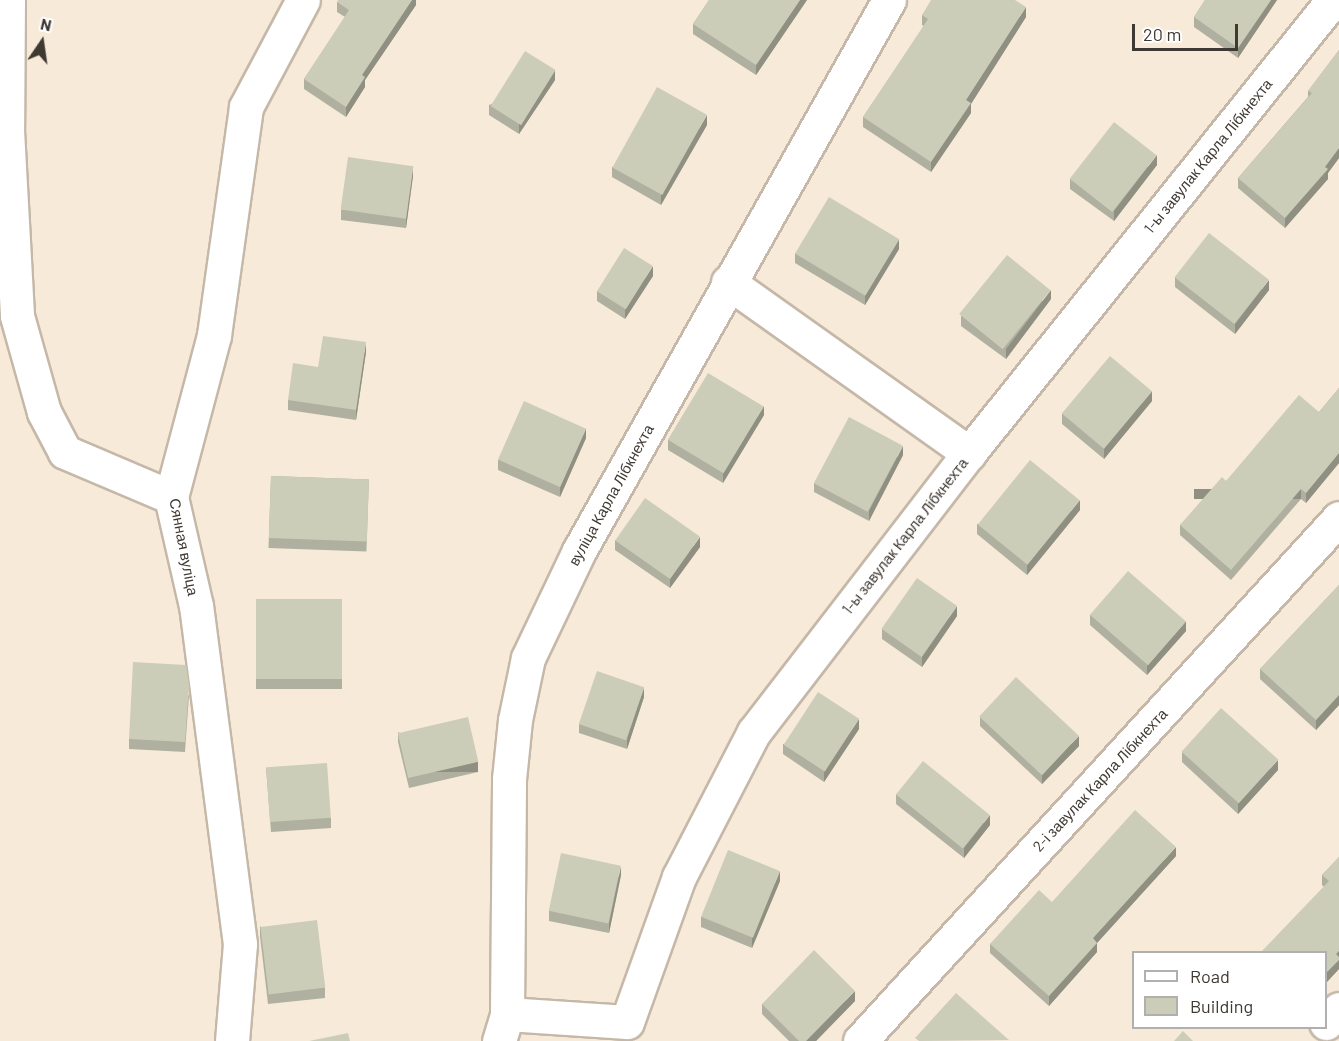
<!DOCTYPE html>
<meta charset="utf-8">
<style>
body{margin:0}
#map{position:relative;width:1339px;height:1041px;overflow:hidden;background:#f8ead9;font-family:Barlow,sans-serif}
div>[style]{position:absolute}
.roads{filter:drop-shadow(2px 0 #c5b8a8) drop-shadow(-2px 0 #c5b8a8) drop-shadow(0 2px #c5b8a8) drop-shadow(0 -2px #c5b8a8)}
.minor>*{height:33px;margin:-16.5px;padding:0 16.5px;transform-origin:16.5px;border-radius:16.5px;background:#fff}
.wall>*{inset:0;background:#afb09f;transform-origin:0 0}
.shaded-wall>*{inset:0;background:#8f9082;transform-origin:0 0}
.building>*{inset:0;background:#cccdb9;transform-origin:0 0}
span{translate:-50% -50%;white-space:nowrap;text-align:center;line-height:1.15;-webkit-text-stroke:5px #fff;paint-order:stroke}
.street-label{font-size:15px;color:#3f3933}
.legend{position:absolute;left:1132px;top:951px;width:195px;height:78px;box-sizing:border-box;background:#fff;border:2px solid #b2b0ad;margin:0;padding:8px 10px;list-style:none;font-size:18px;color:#3f3933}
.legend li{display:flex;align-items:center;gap:12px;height:30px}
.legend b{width:30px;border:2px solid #b2b0ad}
.north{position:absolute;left:12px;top:12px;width:60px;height:60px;-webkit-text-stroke:4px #fff;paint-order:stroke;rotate:13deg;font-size:16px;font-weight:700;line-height:24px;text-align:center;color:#3f3933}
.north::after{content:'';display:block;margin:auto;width:21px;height:27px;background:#3f3933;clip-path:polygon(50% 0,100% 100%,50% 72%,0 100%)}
.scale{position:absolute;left:1132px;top:24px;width:106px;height:27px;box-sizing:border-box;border:3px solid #3f3933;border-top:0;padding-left:8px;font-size:18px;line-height:21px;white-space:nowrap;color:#3f3933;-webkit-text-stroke:4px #fff;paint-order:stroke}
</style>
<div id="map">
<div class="roads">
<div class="minor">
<i style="left:8px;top:0;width:130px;rotate:90.4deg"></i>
<i style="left:7px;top:130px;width:186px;rotate:86.9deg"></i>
<i style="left:17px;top:316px;width:100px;rotate:74.3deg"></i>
<i style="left:44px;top:412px;width:45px;rotate:62.3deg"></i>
<i style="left:65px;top:452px;width:115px;rotate:23deg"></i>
<i style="left:728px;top:282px;width:296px;rotate:35.4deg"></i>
<i style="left:507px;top:1014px;width:120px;rotate:3.8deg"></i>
<i style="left:627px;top:1022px;width:154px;rotate:-70.3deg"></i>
<i style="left:679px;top:877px;width:163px;rotate:-62.7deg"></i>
<i style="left:754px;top:732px;width:352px;rotate:-52.4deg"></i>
<i style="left:969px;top:453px;width:581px;rotate:-51.22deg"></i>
<i style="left:1326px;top:1023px;width:19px;rotate:-47deg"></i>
<i style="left:232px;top:1041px;width:97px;rotate:-85.3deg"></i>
<i style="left:240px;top:944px;width:341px;rotate:-97.4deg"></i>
<i style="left:196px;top:606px;width:112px;rotate:-102.9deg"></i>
<i style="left:171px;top:497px;width:168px;rotate:-75.1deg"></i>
<i style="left:214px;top:335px;width:230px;rotate:-82deg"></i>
<i style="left:246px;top:107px;width:121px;rotate:-62deg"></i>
<i style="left:499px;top:1041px;width:28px;rotate:-73deg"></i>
<i style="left:507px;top:1014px;width:235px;rotate:-89.5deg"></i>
<i style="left:509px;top:779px;width:59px;rotate:-84.2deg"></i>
<i style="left:515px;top:720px;width:63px;rotate:-78.2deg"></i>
<i style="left:528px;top:658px;width:119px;rotate:-64.5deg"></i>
<i style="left:579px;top:551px;width:632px;rotate:-60.64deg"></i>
<i style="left:860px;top:1041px;width:709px;rotate:-47.51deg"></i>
</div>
</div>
<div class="wall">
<i style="clip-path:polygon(416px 0,416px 5px,365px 80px,365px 87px,346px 117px,304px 89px,304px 79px,345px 17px,337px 12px,337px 2px)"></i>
<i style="clip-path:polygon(709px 0,807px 0,756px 75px,693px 34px,693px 24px)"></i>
<i style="clip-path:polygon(1205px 0,1277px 0,1238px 58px,1194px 27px,1194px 17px)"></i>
<i style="clip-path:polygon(922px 15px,1026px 17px,971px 104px,971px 113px,931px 172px,863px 127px,863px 117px,924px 26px,922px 25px)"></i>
<i style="clip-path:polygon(1339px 50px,1339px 158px,1328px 173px,1328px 179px,1285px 228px,1238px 188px,1238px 178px,1308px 97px,1308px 91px)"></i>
<i style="clip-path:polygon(555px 80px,519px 134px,489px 115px,489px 105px)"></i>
<i style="clip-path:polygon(707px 125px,661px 205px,612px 177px,612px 167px)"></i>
<i style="clip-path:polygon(1157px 165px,1114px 221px,1070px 189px,1070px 179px)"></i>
<i style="clip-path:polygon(413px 176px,406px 228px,341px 220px,341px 210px)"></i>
<i style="clip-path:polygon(899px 249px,865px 305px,795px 263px,795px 253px)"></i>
<i style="clip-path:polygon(653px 276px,625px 319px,597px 301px,597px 291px)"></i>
<i style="clip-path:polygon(1175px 277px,1269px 290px,1235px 334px,1175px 287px)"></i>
<i style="clip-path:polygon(1051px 299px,1006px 359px,961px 326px,961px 316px)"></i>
<i style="clip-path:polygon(366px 352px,356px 420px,288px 410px,288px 400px,318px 367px)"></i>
<i style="clip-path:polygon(1339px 388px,1339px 463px,1306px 503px,1301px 499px,1231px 580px,1180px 535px,1180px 525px,1226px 481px,1319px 412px)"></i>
<i style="clip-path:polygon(1152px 401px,1104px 459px,1062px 424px,1062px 414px)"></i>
<i style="clip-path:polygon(764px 415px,723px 483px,668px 450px,668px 440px)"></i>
<i style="clip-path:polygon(586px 438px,560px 497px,498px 470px,498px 460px)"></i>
<i style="clip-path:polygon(903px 455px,869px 521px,814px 492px,814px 483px)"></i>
<i style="left:271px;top:476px;width:98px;height:72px;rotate:2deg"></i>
<i style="clip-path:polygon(1080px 510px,1027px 575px,977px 534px,977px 524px)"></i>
<i style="clip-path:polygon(615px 540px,700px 547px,670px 588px,615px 550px)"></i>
<i style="clip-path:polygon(1339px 585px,1339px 705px,1316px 730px,1260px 679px,1260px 669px)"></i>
<i style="left:256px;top:599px;width:86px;height:90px"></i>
<i style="clip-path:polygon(1090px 615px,1186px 631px,1147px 675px,1090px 625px)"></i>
<i style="clip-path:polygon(957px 616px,922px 667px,882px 639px,882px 629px)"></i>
<i style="clip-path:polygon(189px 695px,185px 752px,129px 749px,129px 739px)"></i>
<i style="clip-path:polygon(644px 697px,627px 749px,579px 733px,579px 724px)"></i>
<i style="clip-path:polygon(980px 717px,1079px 746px,1042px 784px,980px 726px)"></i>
<i style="clip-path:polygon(859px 729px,824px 782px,783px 754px,783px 744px)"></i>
<i style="clip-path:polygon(398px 732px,478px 772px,409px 788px,398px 742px)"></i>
<i style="clip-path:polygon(1182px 752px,1278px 770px,1238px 814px,1182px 762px)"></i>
<i style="clip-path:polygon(266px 768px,331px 818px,331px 828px,271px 832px)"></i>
<i style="clip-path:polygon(896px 794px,990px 825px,964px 858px,896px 804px)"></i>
<i style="clip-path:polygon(1176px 856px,1097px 943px,1097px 952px,1049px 1006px,990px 953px,990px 944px,1052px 902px)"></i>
<i style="clip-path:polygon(1339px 857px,1339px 969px,1326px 983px,1324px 887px,1322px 885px,1322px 875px)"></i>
<i style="clip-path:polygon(621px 875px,609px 933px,549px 921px,549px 911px)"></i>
<i style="clip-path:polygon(780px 881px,752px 948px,701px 927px,701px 917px)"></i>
<i style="clip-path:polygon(260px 926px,325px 988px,325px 998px,268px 1004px,260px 936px)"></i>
<i style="clip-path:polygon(855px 1001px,816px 1041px,789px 1041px,762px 1014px,762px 1004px)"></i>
</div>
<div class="shaded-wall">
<i style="clip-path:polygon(412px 0,416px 0,416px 5px,365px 80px,365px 87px,346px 117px,346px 107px,362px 75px)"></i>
<i style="clip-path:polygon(800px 0,807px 0,756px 75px,756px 65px)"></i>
<i style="clip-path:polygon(1271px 0,1277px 0,1238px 58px,1238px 48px)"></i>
<i style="clip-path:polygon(1026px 7px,1026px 17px,971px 104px,971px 113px,931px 172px,931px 162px,966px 100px)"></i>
<i style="clip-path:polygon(555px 70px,555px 80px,519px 134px,519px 124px)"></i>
<i style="clip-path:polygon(707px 115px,707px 125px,661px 205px,661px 195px)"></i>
<i style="clip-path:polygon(1339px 148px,1339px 158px,1328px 173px,1328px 179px,1285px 228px,1285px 218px)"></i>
<i style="clip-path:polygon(1157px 155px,1157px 165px,1114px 221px,1114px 211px)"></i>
<i style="clip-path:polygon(413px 166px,413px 176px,406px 228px,406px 219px)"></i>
<i style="clip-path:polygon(899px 239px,899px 249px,865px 305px,865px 295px)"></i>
<i style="clip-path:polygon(653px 266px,653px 276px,625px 319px,625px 310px)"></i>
<i style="clip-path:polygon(1269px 280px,1269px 290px,1235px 334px,1235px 324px)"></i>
<i style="clip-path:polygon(1051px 290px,1051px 299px,1006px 359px,1006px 349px)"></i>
<i style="clip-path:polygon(366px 342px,366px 352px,356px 420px,356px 410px)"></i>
<i style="clip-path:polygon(1152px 391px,1152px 401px,1104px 459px,1104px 449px)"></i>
<i style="clip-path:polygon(764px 406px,764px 415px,723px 483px,723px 473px)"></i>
<i style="clip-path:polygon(586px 428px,586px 438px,560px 497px,560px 487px)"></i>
<i style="clip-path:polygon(903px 446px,903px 455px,869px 521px,869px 511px)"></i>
<i style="clip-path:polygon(1339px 453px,1339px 463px,1306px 503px,1306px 493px)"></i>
<i style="left:1301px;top:489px;width:10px;height:107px;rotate:90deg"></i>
<i style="clip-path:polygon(1080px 500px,1080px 510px,1027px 575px,1027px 565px)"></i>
<i style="clip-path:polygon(700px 537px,700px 547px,670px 588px,670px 579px)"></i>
<i style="clip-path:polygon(957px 606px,957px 616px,922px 667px,922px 657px)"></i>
<i style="clip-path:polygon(1186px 621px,1186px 631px,1147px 675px,1147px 666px)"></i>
<i style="clip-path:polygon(644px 687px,644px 697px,627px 749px,627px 739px)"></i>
<i style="clip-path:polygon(1339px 695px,1339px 705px,1316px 730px,1316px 720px)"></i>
<i style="clip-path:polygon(859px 719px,859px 729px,824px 782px,824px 772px)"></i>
<i style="clip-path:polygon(1079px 736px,1079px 746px,1042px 784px,1042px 774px)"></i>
<i style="clip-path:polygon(1278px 760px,1278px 770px,1238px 814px,1238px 804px)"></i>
<i style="left:478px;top:762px;width:10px;height:71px;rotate:90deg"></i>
<i style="clip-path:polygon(990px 815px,990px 825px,964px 858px,964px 848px)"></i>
<i style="clip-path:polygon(1176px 847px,1176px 856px,1097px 943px,1097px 952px,1049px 1006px,1049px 996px,1093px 938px)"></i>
<i style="clip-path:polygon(621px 866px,621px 875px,609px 933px,609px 923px)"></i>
<i style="clip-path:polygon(780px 871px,780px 881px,752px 948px,752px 938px)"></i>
<i style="clip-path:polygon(1339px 951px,1339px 969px,1326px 983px,1326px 973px,1336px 954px)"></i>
<i style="clip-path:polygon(855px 991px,855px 1001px,816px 1041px,806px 1041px)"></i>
</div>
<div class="building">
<i style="clip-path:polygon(338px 0,412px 0,362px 75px,365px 77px,346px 107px,304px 79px,349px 10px,337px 2px)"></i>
<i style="clip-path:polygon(709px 0,800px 0,756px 65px,693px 24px)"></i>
<i style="clip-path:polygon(931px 0,1015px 0,1026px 7px,966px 100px,971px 103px,931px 162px,863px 117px,928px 19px,922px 15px)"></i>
<i style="clip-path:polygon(1205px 0,1271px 0,1238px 48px,1194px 17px)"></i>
<i style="clip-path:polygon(1339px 50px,1339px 148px,1325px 167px,1328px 169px,1285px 218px,1238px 178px,1312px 93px,1308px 91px)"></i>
<i style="left:525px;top:51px;width:36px;height:65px;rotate:32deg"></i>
<i style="left:657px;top:87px;width:57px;height:92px;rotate:29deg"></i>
<i style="left:1114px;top:122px;width:54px;height:72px;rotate:38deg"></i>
<i style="left:348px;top:157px;width:66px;height:53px;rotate:8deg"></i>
<i style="left:829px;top:197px;width:82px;height:66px;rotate:31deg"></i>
<i style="left:1209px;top:233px;width:76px;height:56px;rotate:38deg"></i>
<i style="left:624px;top:248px;width:34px;height:51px;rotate:32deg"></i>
<i style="left:1007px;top:255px;width:56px;height:76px;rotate:39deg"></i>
<i style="clip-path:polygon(323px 336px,366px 342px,356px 410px,288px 400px,293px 363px,318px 367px)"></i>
<i style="left:1110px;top:356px;width:55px;height:75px;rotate:40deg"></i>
<i style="left:708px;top:373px;width:65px;height:78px;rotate:31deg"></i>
<i style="clip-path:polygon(1339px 388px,1339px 453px,1306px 493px,1301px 489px,1231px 570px,1180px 525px,1222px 477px,1226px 481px,1299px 395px,1319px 412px)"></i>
<i style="left:524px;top:401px;width:68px;height:64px;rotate:24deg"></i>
<i style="left:849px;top:417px;width:61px;height:75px;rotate:28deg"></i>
<i style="left:1030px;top:460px;width:64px;height:83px;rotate:39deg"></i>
<i style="left:271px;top:476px;width:98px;height:62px;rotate:2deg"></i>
<i style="left:645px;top:498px;width:67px;height:52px;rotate:35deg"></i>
<i style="left:1128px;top:571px;width:77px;height:58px;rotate:41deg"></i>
<i style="left:917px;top:578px;width:49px;height:62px;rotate:35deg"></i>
<i style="clip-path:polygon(1339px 585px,1339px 695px,1316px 720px,1260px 669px)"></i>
<i style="left:256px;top:599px;width:86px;height:80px"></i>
<i style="clip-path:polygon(133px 662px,186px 665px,189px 685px,185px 742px,129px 739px)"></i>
<i style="left:597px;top:671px;width:50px;height:56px;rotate:19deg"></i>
<i style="left:1016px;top:677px;width:86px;height:54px;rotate:43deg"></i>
<i style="left:818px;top:692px;width:49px;height:63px;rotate:33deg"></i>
<i style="left:1221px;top:708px;width:77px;height:59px;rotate:42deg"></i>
<i style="left:468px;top:717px;width:46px;height:72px;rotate:77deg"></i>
<i style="left:923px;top:761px;width:86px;height:43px;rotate:39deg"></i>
<i style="left:327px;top:763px;width:55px;height:61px;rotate:86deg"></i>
<i style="clip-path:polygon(1135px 810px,1176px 847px,1093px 938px,1097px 943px,1049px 996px,990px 944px,1039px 890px,1052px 902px)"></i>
<i style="left:728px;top:850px;width:56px;height:72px;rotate:22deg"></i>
<i style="left:561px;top:853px;width:61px;height:59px;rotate:12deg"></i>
<i style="clip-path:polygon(1339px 857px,1339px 951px,1336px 954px,1339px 957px,1339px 960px,1326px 973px,1326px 952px,1261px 952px,1329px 881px,1322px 875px)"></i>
<i style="left:317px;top:920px;width:68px;height:57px;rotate:83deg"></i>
<i style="clip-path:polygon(814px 950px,855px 991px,806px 1041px,799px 1041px,762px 1004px)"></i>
<i style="clip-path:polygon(956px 993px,1009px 1040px,919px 1041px,915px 1038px)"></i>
<i style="clip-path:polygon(1183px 1031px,1193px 1041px,1174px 1041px)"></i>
<i style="clip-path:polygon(348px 1033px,350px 1041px,309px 1041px)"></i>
</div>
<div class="street-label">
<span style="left:1208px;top:156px;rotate:-51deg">1-ы завулак Карла Лібкнехта</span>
<span style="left:611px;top:495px;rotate:-61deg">вуліца Карла Лібкнехта</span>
<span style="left:905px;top:536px;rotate:-52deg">1-ы завулак Карла Лібкнехта</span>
<span style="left:184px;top:547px;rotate:79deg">Сянная вуліца</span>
<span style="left:1100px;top:780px;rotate:-47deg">2-і завулак Карла Лібкнехта</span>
</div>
<ul class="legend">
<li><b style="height:8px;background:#fff"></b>Road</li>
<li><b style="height:16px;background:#cccdb9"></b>Building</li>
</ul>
<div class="north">N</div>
<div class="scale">20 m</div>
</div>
